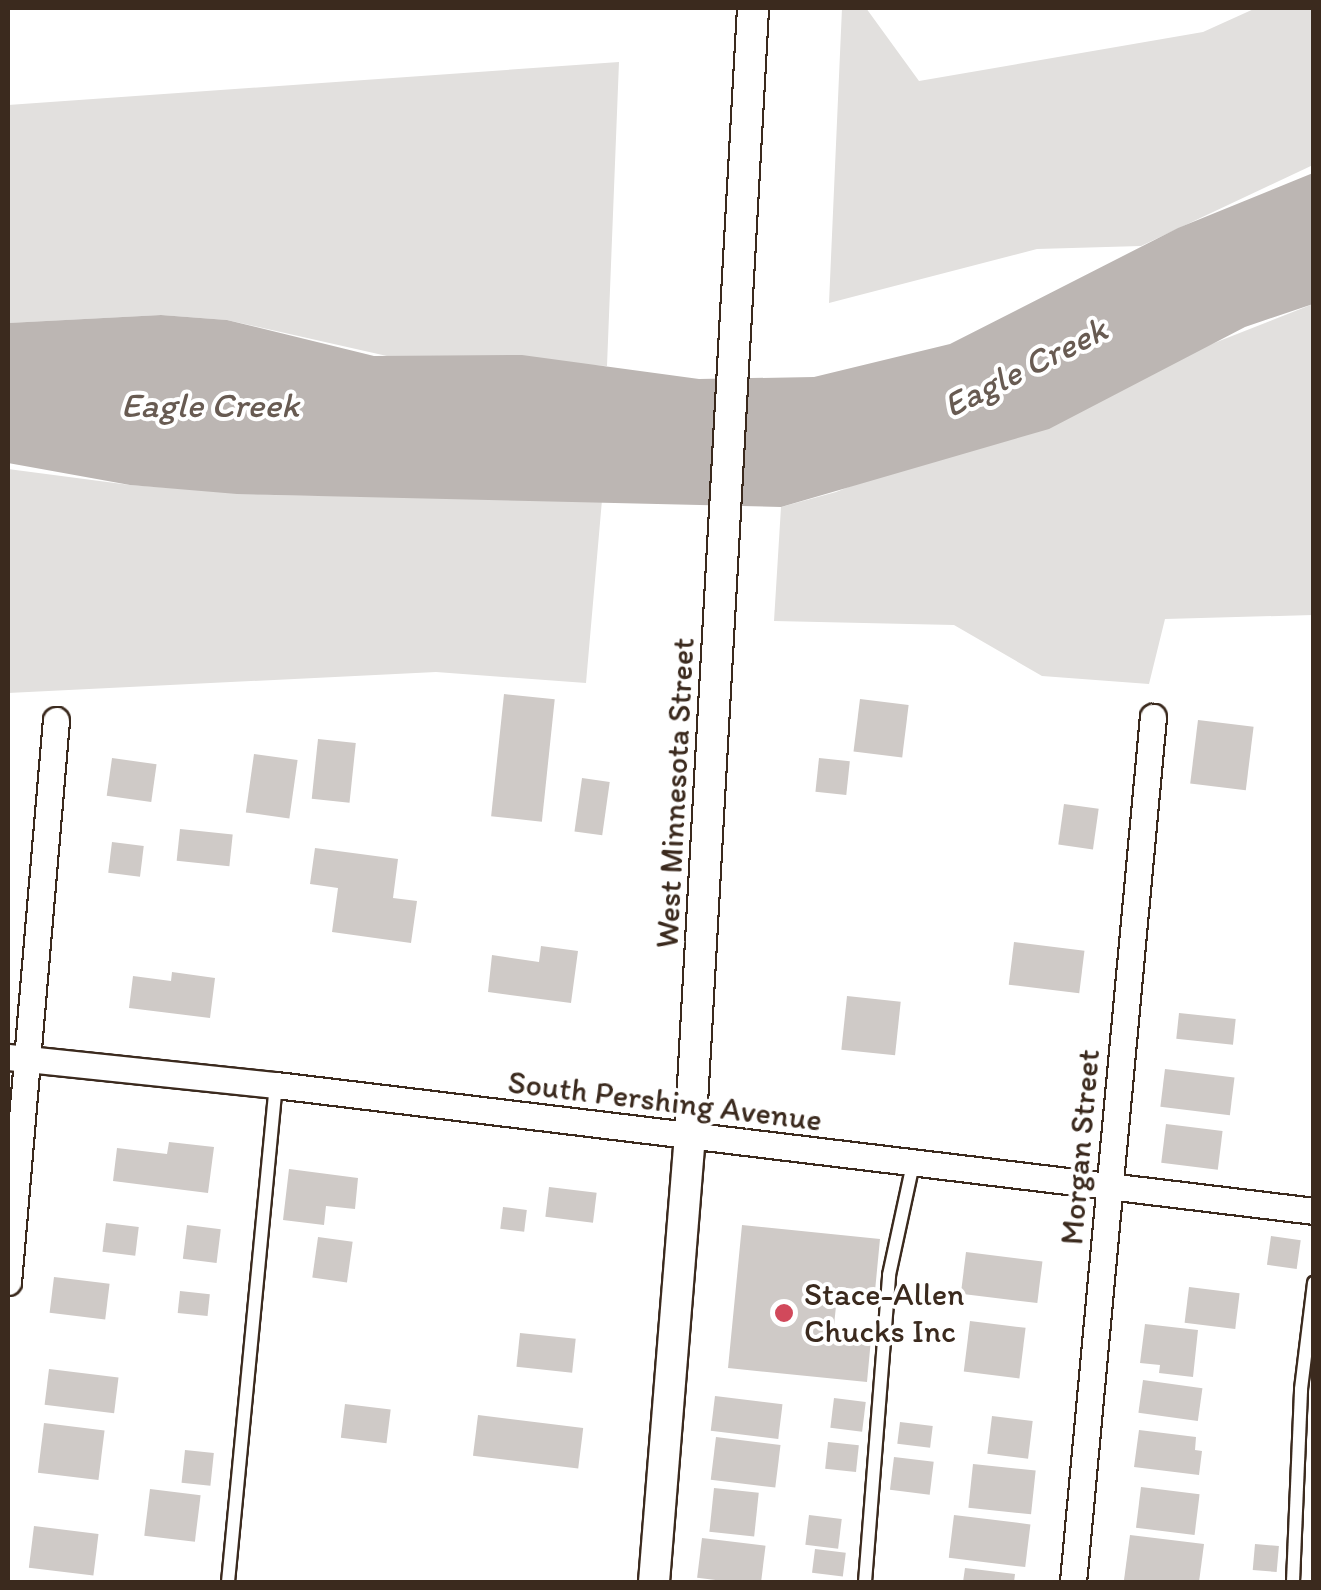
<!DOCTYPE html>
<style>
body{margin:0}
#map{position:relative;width:1321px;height:1590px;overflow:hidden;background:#fff;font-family:Itim,sans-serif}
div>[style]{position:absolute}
.green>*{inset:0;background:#e2e0de}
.water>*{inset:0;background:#bcb6b3}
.building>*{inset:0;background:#cfcac7;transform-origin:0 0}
.roads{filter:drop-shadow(2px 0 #3b2a1e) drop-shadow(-2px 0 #3b2a1e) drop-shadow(0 2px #3b2a1e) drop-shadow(0 -2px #3b2a1e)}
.service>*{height:12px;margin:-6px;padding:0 6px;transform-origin:6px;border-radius:6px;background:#fff}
.minor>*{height:25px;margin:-12.5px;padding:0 12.5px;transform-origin:12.5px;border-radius:12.5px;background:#fff}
.tertiary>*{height:30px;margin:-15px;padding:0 15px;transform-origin:15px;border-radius:15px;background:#fff}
.dots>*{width:28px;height:28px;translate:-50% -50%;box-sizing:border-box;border:5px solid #fff;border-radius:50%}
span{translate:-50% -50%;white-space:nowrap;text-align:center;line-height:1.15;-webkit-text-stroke:8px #fff;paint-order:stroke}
.street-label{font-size:32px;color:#3b2a1e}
.poi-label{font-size:32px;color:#3b2a1e}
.left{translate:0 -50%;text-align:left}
.water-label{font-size:35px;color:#685b52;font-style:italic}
.frame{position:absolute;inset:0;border:10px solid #3b2a1e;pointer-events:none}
</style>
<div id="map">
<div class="green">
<i style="clip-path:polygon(842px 8px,866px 8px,919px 81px,1203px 32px,1256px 8px,1313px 8px,1313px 165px,1141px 246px,1037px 249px,829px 303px)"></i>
<i style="clip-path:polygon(619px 62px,607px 366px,387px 356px,227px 320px,161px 315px,8px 323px,8px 105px)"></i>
<i style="clip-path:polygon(1313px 304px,1313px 615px,1165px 619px,1149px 684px,1042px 676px,954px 625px,774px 621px,781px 507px,836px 492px)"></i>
<i style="clip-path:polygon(8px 469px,130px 485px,272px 495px,602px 500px,586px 683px,436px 672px,8px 693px)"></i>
</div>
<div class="water">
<i style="clip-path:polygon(1313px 173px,1313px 304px,1245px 327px,1049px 429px,781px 507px,237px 494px,130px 485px,8px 463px,8px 323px,161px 315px,227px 320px,374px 356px,522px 355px,699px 379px,814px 377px,950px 344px,1178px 228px)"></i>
</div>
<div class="building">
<i style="left:504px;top:694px;width:51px;height:123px;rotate:6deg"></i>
<i style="left:860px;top:699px;width:49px;height:53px;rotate:7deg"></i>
<i style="left:1198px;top:720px;width:56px;height:64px;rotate:7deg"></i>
<i style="left:318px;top:739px;width:38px;height:60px;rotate:6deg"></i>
<i style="left:254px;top:754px;width:44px;height:59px;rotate:8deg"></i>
<i style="left:112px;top:758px;width:45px;height:38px;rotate:8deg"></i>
<i style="left:819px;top:758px;width:31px;height:34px;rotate:6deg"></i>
<i style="left:582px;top:778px;width:28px;height:54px;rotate:8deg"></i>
<i style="left:1064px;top:804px;width:35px;height:41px;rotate:8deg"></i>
<i style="left:180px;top:829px;width:53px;height:32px;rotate:6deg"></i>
<i style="left:112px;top:842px;width:32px;height:31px;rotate:7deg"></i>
<i style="clip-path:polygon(315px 848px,398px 859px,393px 898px,417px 901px,411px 943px,332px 932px,338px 888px,310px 884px)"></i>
<i style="left:1014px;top:942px;width:71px;height:43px;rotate:7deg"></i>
<i style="clip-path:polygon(541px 946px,578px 951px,571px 1003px,488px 992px,492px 955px,539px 962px)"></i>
<i style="clip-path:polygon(172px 972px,215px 978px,210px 1018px,129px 1008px,133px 976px,171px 981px)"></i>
<i style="left:847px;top:996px;width:54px;height:54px;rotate:6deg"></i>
<i style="left:1179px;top:1013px;width:57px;height:26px;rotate:6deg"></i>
<i style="left:1165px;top:1069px;width:70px;height:38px;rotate:7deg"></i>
<i style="left:1166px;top:1124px;width:57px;height:39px;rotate:7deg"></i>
<i style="clip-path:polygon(169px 1142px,214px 1147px,208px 1193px,113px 1181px,117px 1148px,167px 1154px)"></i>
<i style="clip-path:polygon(289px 1169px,358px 1178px,355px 1209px,326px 1206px,324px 1225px,283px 1220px)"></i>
<i style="left:549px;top:1187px;width:48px;height:30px;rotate:7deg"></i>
<i style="left:503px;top:1207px;width:24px;height:22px;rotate:7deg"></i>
<i style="left:106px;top:1223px;width:33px;height:29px;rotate:7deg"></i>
<i style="left:187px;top:1225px;width:34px;height:34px;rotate:7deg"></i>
<i style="clip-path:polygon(742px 1225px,880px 1239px,875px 1291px,838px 1287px,833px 1335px,871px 1339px,867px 1382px,728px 1368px)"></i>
<i style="left:1271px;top:1236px;width:30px;height:29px;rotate:8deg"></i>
<i style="left:318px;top:1237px;width:35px;height:41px;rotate:8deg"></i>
<i style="left:966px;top:1252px;width:77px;height:42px;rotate:7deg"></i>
<i style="left:54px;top:1277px;width:56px;height:36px;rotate:7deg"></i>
<i style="left:1189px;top:1287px;width:51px;height:36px;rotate:7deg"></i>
<i style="left:180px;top:1291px;width:30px;height:22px;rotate:6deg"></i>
<i style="left:970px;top:1321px;width:56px;height:51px;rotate:7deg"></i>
<i style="clip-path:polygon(1145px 1324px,1198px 1330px,1193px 1377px,1159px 1373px,1160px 1365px,1140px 1363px)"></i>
<i style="left:520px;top:1333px;width:56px;height:34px;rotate:6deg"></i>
<i style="left:49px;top:1369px;width:70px;height:36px;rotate:7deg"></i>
<i style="left:1143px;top:1380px;width:60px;height:33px;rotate:8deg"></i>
<i style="left:715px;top:1396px;width:68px;height:35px;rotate:7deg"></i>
<i style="left:834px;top:1398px;width:32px;height:30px;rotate:7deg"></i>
<i style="left:345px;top:1404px;width:46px;height:34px;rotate:7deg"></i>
<i style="left:478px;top:1415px;width:106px;height:41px;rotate:7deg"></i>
<i style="left:992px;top:1416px;width:41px;height:38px;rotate:7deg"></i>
<i style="left:900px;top:1422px;width:33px;height:22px;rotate:7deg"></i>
<i style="left:44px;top:1423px;width:61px;height:50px;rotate:7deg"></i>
<i style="clip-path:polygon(1139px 1430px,1196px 1437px,1195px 1450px,1202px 1451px,1199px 1475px,1134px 1467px)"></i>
<i style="left:716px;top:1437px;width:65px;height:43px;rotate:7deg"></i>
<i style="left:828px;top:1442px;width:31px;height:27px;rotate:6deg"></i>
<i style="left:185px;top:1450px;width:29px;height:33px;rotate:6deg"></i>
<i style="left:894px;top:1457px;width:40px;height:33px;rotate:7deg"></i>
<i style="left:973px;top:1464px;width:63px;height:44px;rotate:6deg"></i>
<i style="left:1141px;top:1487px;width:59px;height:41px;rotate:7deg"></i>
<i style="left:714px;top:1488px;width:45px;height:44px;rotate:6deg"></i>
<i style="left:150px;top:1489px;width:51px;height:47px;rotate:7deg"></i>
<i style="left:809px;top:1515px;width:33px;height:30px;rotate:7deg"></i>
<i style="left:954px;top:1515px;width:77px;height:43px;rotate:7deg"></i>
<i style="left:34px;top:1526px;width:65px;height:42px;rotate:7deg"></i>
<i style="clip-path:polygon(1130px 1535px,1204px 1544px,1199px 1582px,1124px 1580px)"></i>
<i style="left:702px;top:1538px;width:64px;height:40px;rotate:7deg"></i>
<i style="left:1255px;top:1544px;width:24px;height:26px;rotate:5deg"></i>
<i style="left:815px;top:1549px;width:31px;height:24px;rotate:7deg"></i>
<i style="clip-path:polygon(965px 1568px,1015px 1574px,1014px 1582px,963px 1582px)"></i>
</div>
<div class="roads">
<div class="service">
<i style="left:228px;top:1582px;width:499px;rotate:-84.5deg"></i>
<i style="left:865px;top:1582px;width:308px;rotate:-85.5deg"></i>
<i style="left:889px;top:1275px;width:114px;rotate:-77.8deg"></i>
<i style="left:1293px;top:1582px;width:193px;rotate:-87.6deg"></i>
<i style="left:1301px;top:1389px;width:107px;rotate:-83deg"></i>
</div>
<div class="minor">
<i style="left:8px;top:1057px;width:269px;rotate:6deg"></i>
<i style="left:276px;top:1085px;width:1046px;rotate:6.92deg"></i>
<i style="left:8px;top:1282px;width:564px;rotate:-85.12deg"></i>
<i style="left:1073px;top:1582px;width:869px;rotate:-84.72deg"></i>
</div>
<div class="tertiary">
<i style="left:654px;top:1582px;width:444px;rotate:-85.4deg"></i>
<i style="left:690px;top:1139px;width:1133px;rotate:-86.81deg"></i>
</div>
</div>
<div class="dots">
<i style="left:784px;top:1313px;background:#d1495b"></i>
</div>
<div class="street-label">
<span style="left:675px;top:793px;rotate:-87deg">West Minnesota Street</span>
<span style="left:665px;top:1101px;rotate:7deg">South Pershing Avenue</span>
<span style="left:1080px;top:1147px;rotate:-85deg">Morgan Street</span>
</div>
<div class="poi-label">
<span class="left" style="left:804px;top:1313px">Stace-Allen<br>Chucks Inc</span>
</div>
<div class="water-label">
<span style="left:1025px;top:367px;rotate:-27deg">Eagle Creek</span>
<span style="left:210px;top:405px">Eagle Creek</span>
</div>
<div class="frame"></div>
</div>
